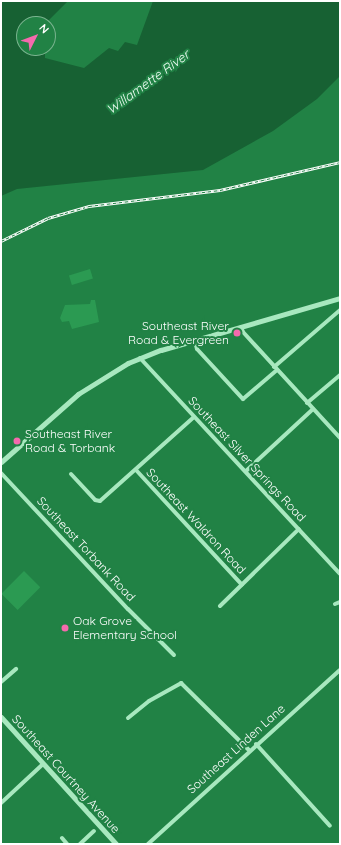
<!DOCTYPE html>
<style>
body{margin:0}
#map{position:relative;width:341px;height:845px;overflow:hidden;background:#218245;font-family:Quicksand,sans-serif}
div>[style]{position:absolute}
.green>*{inset:0;background:#2b9a52;transform-origin:0 0}
.water>*{inset:0;background:#176133}
.minor>*{height:4px;margin:-2px;padding:0 2px;transform-origin:2px;border-radius:2px;background:#a8e8bf}
.tertiary>*{height:5px;margin:-2.5px;padding:0 2.5px;transform-origin:2.5px;border-radius:2.5px;background:#a8e8bf}
.rail>*{height:2.5px;margin-top:-1.25px;transform-origin:0;background:repeating-linear-gradient(90deg,#218245 0 3px,#fff 0 6px);box-sizing:border-box;border-block:1px solid #fff}
.dots>*{width:11px;height:11px;translate:-50% -50%;box-sizing:border-box;border:2px solid #218245;border-radius:50%}
span{translate:-50% -50%;white-space:nowrap;text-align:center;line-height:1.15;-webkit-text-stroke:4px #218245;paint-order:stroke}
.poi-label{font-size:12px;color:#fff}
.right{translate:-100% -50%;text-align:right}
.left{translate:0 -50%;text-align:left}
.street-label{font-size:12px;color:#fff}
.water-label{font-size:13px;color:#ecfbf1;font-style:italic}
.frame{position:absolute;inset:0;border:2px solid #fff;pointer-events:none}
.north{position:absolute;left:16px;top:16px;width:40px;height:40px;box-sizing:border-box;background:#218245;border:1px solid #7ab48f;border-radius:50%;rotate:48deg;font-size:11px;font-weight:700;line-height:16px;text-align:center;color:#fff}
.north::after{content:'';display:block;margin:auto;width:14px;height:18px;background:#f46aad;clip-path:polygon(50% 0,100% 100%,50% 72%,0 100%)}
</style>
<div id="map">
<div class="green">
<i style="left:90px;top:269px;width:10px;height:22px;rotate:73deg"></i>
<i style="clip-path:polygon(91px 300px,95px 300px,99px 322px,72px 329px,69px 321px,62px 322px,60px 318px,65px 305px,90px 304px)"></i>
<i style="left:24px;top:571px;width:23px;height:32px;rotate:45deg"></i>
</div>
<div class="water">
<i style="clip-path:polygon(1px 1px,68px 1px,45px 24px,24px 24px,24px 48px,45px 48px,45px 58px,84px 68px,109px 48px,118px 51px,125px 42px,137px 45px,153px 1px,340px 1px,340px 76px,317px 99px,273px 131px,203px 170px,17px 189px,1px 196px)"></i>
</div>
<div class="minor">
<i style="left:241px;top:327px;width:5px;rotate:68deg"></i>
<i style="left:243px;top:332px;width:144px;rotate:47.5deg"></i>
<i style="left:195px;top:341px;width:8px;rotate:76deg"></i>
<i style="left:197px;top:349px;width:68px;rotate:47.4deg"></i>
<i style="left:243px;top:399px;width:45px;rotate:-40.5deg"></i>
<i style="left:140px;top:358px;width:294px;rotate:47.2deg"></i>
<i style="left:274px;top:367px;width:87px;rotate:-40.8deg"></i>
<i style="left:307px;top:403px;width:43px;rotate:-40.3deg"></i>
<i style="left:136px;top:470px;width:156px;rotate:47.3deg"></i>
<i style="left:246px;top:471px;width:91px;rotate:-42.8deg"></i>
<i style="left:1px;top:473px;width:186px;rotate:47deg"></i>
<i style="left:128px;top:609px;width:65px;rotate:45deg"></i>
<i style="left:71px;top:474px;width:35px;rotate:47deg"></i>
<i style="left:95px;top:500px;width:5px;rotate:11deg"></i>
<i style="left:100px;top:501px;width:126px;rotate:-41.8deg"></i>
<i style="left:335px;top:604px;width:5px;rotate:-22deg"></i>
<i style="left:220px;top:606px;width:110px;rotate:-44.3deg"></i>
<i style="left:1px;top:682px;width:20px;rotate:-41deg"></i>
<i style="left:128px;top:718px;width:27px;rotate:-39deg"></i>
<i style="left:149px;top:701px;width:37px;rotate:-29deg"></i>
<i style="left:181px;top:683px;width:95px;rotate:44.6deg"></i>
<i style="left:256px;top:744px;width:110px;rotate:47.9deg"></i>
<i style="left:1px;top:803px;width:57px;rotate:-42.9deg"></i>
<i style="left:62px;top:838px;width:8px;rotate:50deg"></i>
<i style="left:80px;top:844px;width:19px;rotate:-43deg"></i>
<i style="left:148px;top:844px;width:259px;rotate:-42.2deg"></i>
</div>
<div class="tertiary">
<i style="left:1px;top:462px;width:103px;rotate:-41.4deg"></i>
<i style="left:78px;top:394px;width:59px;rotate:-31.8deg"></i>
<i style="left:128px;top:363px;width:35px;rotate:-22deg"></i>
<i style="left:161px;top:350px;width:186px;rotate:-16.2deg"></i>
<i style="left:1px;top:717px;width:171px;rotate:47.8deg"></i>
</div>
<div class="rail">
<i style="left:1px;top:241px;width:52px;rotate:-26.1deg"></i>
<i style="left:48px;top:218px;width:43px;rotate:-16.3deg"></i>
<i style="left:89px;top:206px;width:132px;rotate:-7deg"></i>
<i style="left:220px;top:190px;width:123px;rotate:-13.1deg"></i>
</div>
<div class="dots">
<i style="left:237px;top:333px;background:#f46aad"></i>
<i style="left:17px;top:441px;background:#f46aad"></i>
<i style="left:65px;top:628px;background:#f46aad"></i>
</div>
<div class="poi-label">
<span class="right" style="left:229px;top:333px">Southeast River<br>Road &amp; Evergreen</span>
<span class="left" style="left:25px;top:441px">Southeast River<br>Road &amp; Torbank</span>
<span class="left" style="left:73px;top:628px">Oak Grove<br>Elementary School</span>
</div>
<div class="street-label">
<span style="left:247px;top:459px;rotate:47deg">Southeast Silver Springs Road</span>
<span style="left:196px;top:521px;rotate:47deg">Southeast Waldron Road</span>
<span style="left:86px;top:549px;rotate:47deg">Southeast Torbank Road</span>
<span style="left:236px;top:749px;rotate:-42deg">Southeast Linden Lane</span>
<span style="left:66px;top:774px;rotate:48deg">Southeast Courtney Avenue</span>
</div>
<div class="water-label">
<span style="left:148px;top:82px;rotate:-36deg">Willamette River</span>
</div>
<div class="frame"></div>
<div class="north">N</div>
</div>
